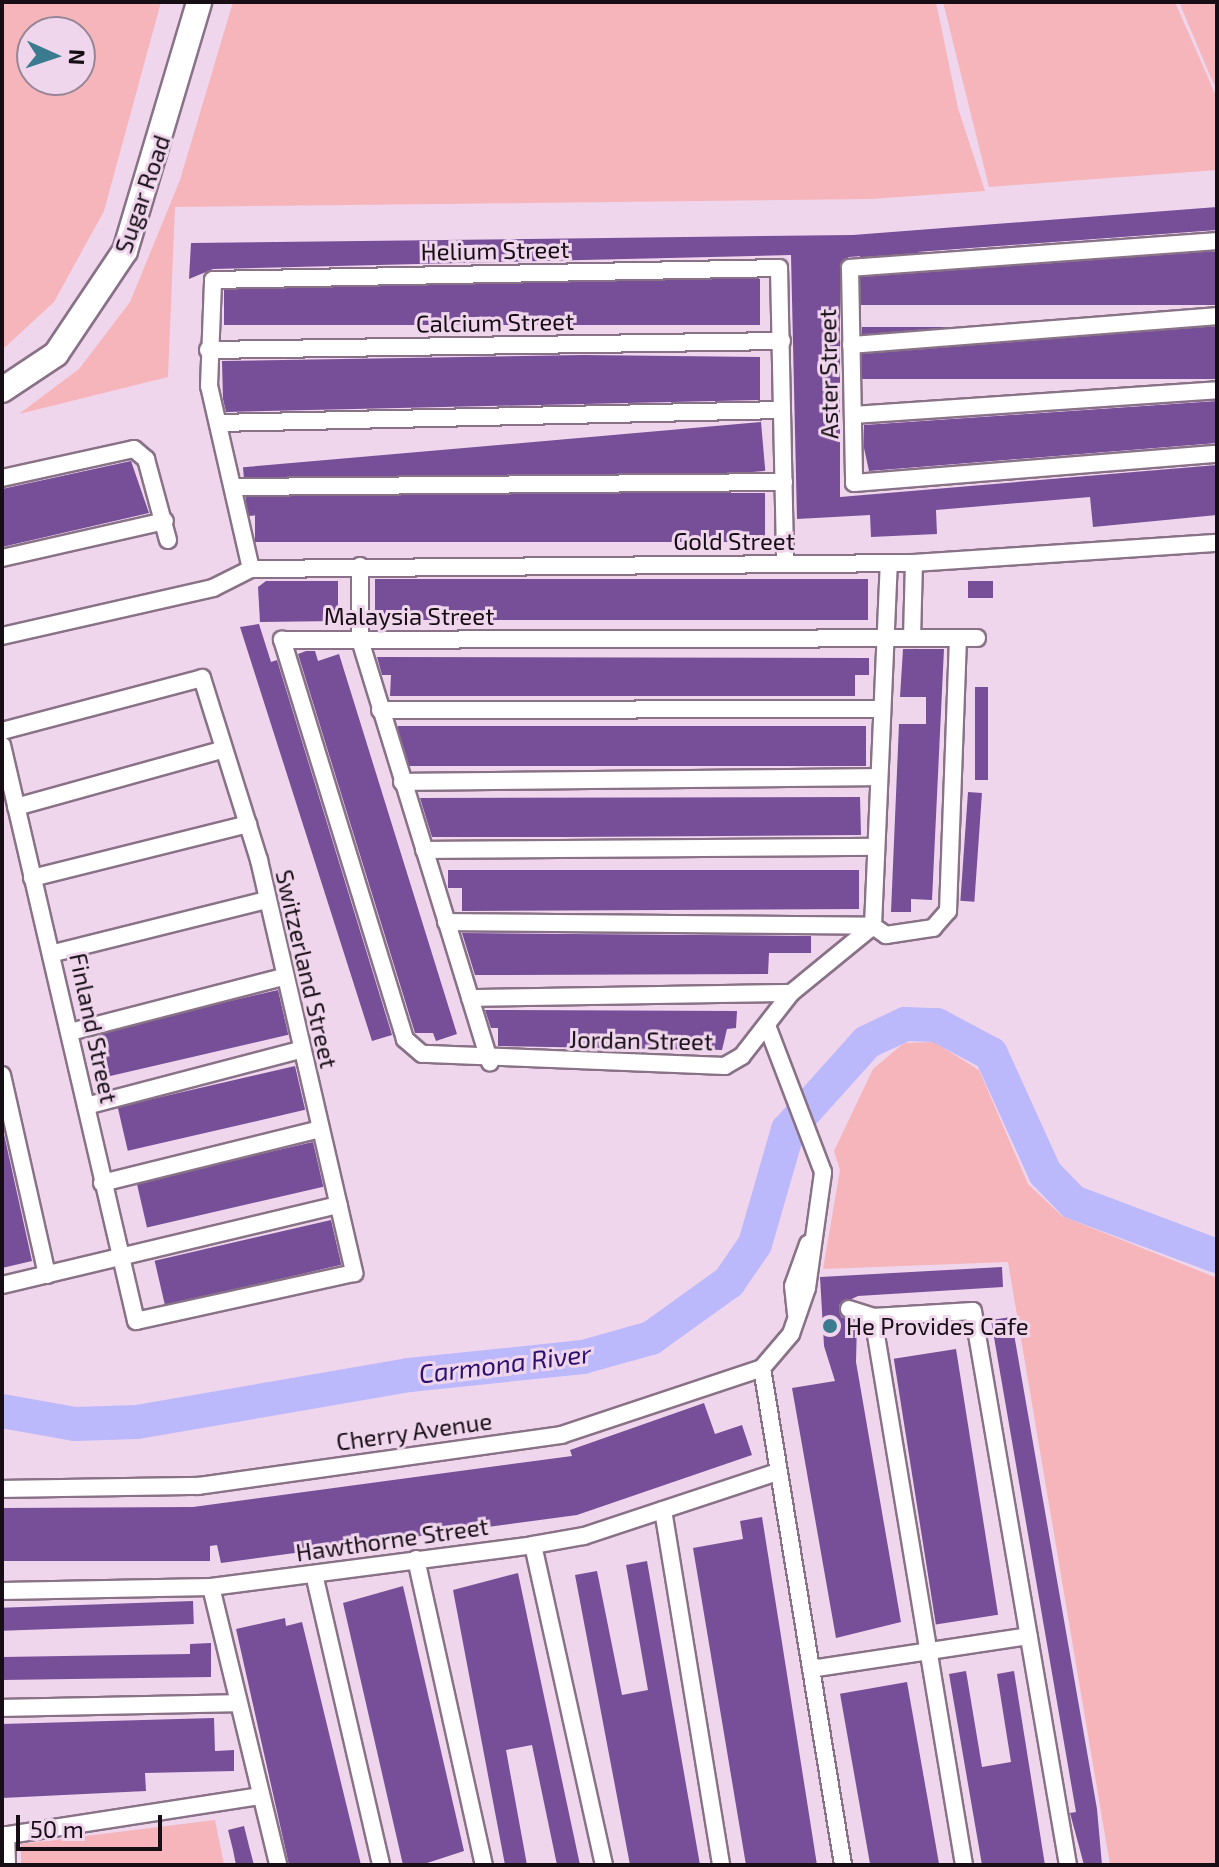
<!DOCTYPE html>
<style>
body{margin:0}
#map{position:relative;width:1219px;height:1867px;overflow:hidden;background:#efd6ec;font-family:"Exo 2",sans-serif}
div>[style]{position:absolute}
.green>*{inset:0;background:#f6b5bb}
.river>*{height:34px;margin:-17px;padding:0 17px;transform-origin:17px;border-radius:17px;background:#bbb8fc}
.building>*{inset:0;background:#764f98;transform-origin:0 0}
.roads{filter:drop-shadow(2px 0 #897287) drop-shadow(-2px 0 #897287) drop-shadow(0 2px #897287) drop-shadow(0 -2px #897287)}
.street>*{height:16px;margin:-8px;padding:0 8px;transform-origin:8px;border-radius:8px;background:#fff}
.secondary>*{height:24px;margin:-12px;padding:0 12px;transform-origin:12px;border-radius:12px;background:#fff}
.dots>*{width:22px;height:22px;translate:-50% -50%;box-sizing:border-box;border:4px solid #efd6ec;border-radius:50%}
span{translate:-50% -50%;white-space:nowrap;text-align:center;line-height:1.15;-webkit-text-stroke:6px #efd6ec;paint-order:stroke}
.street-label{font-size:24px;color:#160d15}
.poi-label{font-size:24px;color:#160d15}
.left{translate:0 -50%;text-align:left}
.water-label{font-size:26px;color:#2b1070;font-style:italic}
.frame{position:absolute;inset:0;border:4px solid #160d15;pointer-events:none}
.north{position:absolute;left:16px;top:16px;width:80px;height:80px;box-sizing:border-box;background:#efd6ec;border:2px solid #988696;border-radius:50%;rotate:93deg;font-size:22px;font-weight:700;line-height:32px;text-align:center;color:#160d15}
.north::after{content:'';display:block;margin:auto;width:28px;height:36px;background:#3b7b8f;clip-path:polygon(50% 0,100% 100%,50% 72%,0 100%)}
.scale{position:absolute;left:16px;top:1815px;width:146px;height:36px;box-sizing:border-box;border:4px solid #160d15;border-top:0;padding-left:10px;font-size:24px;line-height:28px;white-space:nowrap;color:#160d15;-webkit-text-stroke:6px #efd6ec;paint-order:stroke}
</style>
<div id="map">
<div class="green">
<i style="clip-path:polygon(evenodd,2px 2px,161px 2px,104px 211px,54px 302px,2px 350px,2px 2px,80px 32px,80px 80px,32px 80px,32px 32px,80px 32px)"></i>
<i style="clip-path:polygon(233px 2px,936px 2px,958px 108px,985px 191px,871px 199px,175px 207px,168px 377px,19px 414px,79px 369px,130px 302px,180px 180px)"></i>
<i style="clip-path:polygon(943px 2px,1175px 2px,1217px 98px,1217px 170px,989px 187px)"></i>
<i style="clip-path:polygon(1179px 2px,1217px 2px,1217px 89px,1211px 78px)"></i>
<i style="clip-path:polygon(934px 1042px,979px 1070px,1028px 1184px,1062px 1216px,1217px 1278px,1217px 1865px,1110px 1865px,1008px 1262px,823px 1269px,840px 1170px,834px 1151px,873px 1069px,904px 1043px)"></i>
<i style="clip-path:polygon(215px 1820px,224px 1865px,21px 1865px,21px 1844px)"></i>
</div>
<div class="river">
<i style="left:2px;top:1411px;width:74px;rotate:10.1deg"></i>
<i style="left:75px;top:1424px;width:62px;rotate:-1.8deg"></i>
<i style="left:137px;top:1422px;width:276px;rotate:-9.8deg"></i>
<i style="left:409px;top:1375px;width:175px;rotate:-5.9deg"></i>
<i style="left:583px;top:1357px;width:71px;rotate:-15.6deg"></i>
<i style="left:651px;top:1338px;width:96px;rotate:-35.7deg"></i>
<i style="left:729px;top:1282px;width:46px;rotate:-55.6deg"></i>
<i style="left:755px;top:1244px;width:119px;rotate:-73.9deg"></i>
<i style="left:788px;top:1130px;width:118px;rotate:-48.1deg"></i>
<i style="left:867px;top:1042px;width:42px;rotate:-25.3deg"></i>
<i style="left:905px;top:1024px;width:32px;rotate:2deg"></i>
<i style="left:937px;top:1025px;width:61px;rotate:28.2deg"></i>
<i style="left:991px;top:1054px;width:131px;rotate:65.6deg"></i>
<i style="left:1045px;top:1173px;width:40px;rotate:46deg"></i>
<i style="left:1073px;top:1202px;width:154px;rotate:20.6deg"></i>
</div>
<div class="building">
<i style="clip-path:polygon(1217px 207px,1217px 230px,849px 257px,840px 264px,840px 497px,1217px 465px,1217px 515px,1093px 527px,1090px 497px,936px 510px,937px 534px,871px 537px,870px 515px,797px 519px,791px 255px,213px 269px,189px 279px,191px 243px,853px 235px)"></i>
<i style="left:1217px;top:252px;width:53px;height:357px;rotate:90deg"></i>
<i style="left:760px;top:279px;width:46px;height:536px;rotate:90deg"></i>
<i style="left:1217px;top:327px;width:52px;height:355px;rotate:90deg"></i>
<i style="clip-path:polygon(584px 355px,760px 357px,760px 400px,226px 412px,223px 399px,222px 361px)"></i>
<i style="clip-path:polygon(1217px 401px,1217px 443px,869px 471px,864px 448px,864px 425px)"></i>
<i style="left:761px;top:422px;width:49px;height:520px;rotate:85deg"></i>
<i style="clip-path:polygon(131px 461px,149px 513px,2px 547px,2px 489px)"></i>
<i style="left:765px;top:493px;width:49px;height:510px;rotate:90deg"></i>
<i style="left:375px;top:579px;width:493px;height:41px"></i>
<i style="clip-path:polygon(266px 581px,338px 581px,338px 621px,260px 622px,258px 587px)"></i>
<i style="left:968px;top:581px;width:25px;height:17px"></i>
<i style="clip-path:polygon(259px 624px,271px 662px,277px 660px,392px 1035px,372px 1041px,240px 627px)"></i>
<i style="clip-path:polygon(903px 649px,944px 649px,932px 900px,911px 899px,911px 912px,891px 912px,899px 724px,926px 724px,926px 697px,900px 697px)"></i>
<i style="clip-path:polygon(306px 651px,315px 651px,318px 661px,339px 654px,457px 1034px,436px 1041px,433px 1033px,415px 1033px,298px 654px)"></i>
<i style="clip-path:polygon(377px 657px,869px 658px,869px 675px,855px 675px,855px 696px,390px 696px,391px 675px,382px 675px)"></i>
<i style="left:975px;top:687px;width:13px;height:93px"></i>
<i style="left:398px;top:726px;width:468px;height:40px"></i>
<i style="left:968px;top:792px;width:14px;height:109px;rotate:4deg"></i>
<i style="clip-path:polygon(860px 797px,861px 835px,568px 837px,432px 837px,420px 798px)"></i>
<i style="clip-path:polygon(448px 870px,859px 870px,859px 909px,462px 911px,462px 888px,448px 888px)"></i>
<i style="clip-path:polygon(462px 933px,811px 936px,811px 953px,769px 953px,768px 974px,475px 975px)"></i>
<i style="left:278px;top:990px;width:46px;height:185px;rotate:77deg"></i>
<i style="clip-path:polygon(485px 1010px,737px 1011px,736px 1028px,727px 1029px,722px 1050px,498px 1046px,498px 1028px,491px 1028px)"></i>
<i style="left:295px;top:1066px;width:45px;height:182px;rotate:77deg"></i>
<i style="clip-path:polygon(2px 1125px,32px 1261px,2px 1268px)"></i>
<i style="left:313px;top:1142px;width:46px;height:181px;rotate:77deg"></i>
<i style="left:331px;top:1220px;width:46px;height:181px;rotate:77deg"></i>
<i style="clip-path:polygon(1002px 1267px,1003px 1287px,858px 1296px,839px 1305px,841px 1317px,857px 1323px,856px 1362px,901px 1622px,836px 1638px,792px 1388px,835px 1381px,824px 1346px,820px 1277px)"></i>
<i style="clip-path:polygon(1011px 1317px,1097px 1809px,1102px 1865px,1084px 1865px,1070px 1813px,1076px 1812px,991px 1320px)"></i>
<i style="left:956px;top:1349px;width:269px;height:63px;rotate:81deg"></i>
<i style="clip-path:polygon(704px 1403px,715px 1434px,742px 1425px,752px 1455px,577px 1515px,221px 1563px,217px 1545px,210px 1546px,210px 1561px,2px 1561px,2px 1508px,193px 1507px,572px 1456px,570px 1450px)"></i>
<i style="clip-path:polygon(762px 1517px,780px 1630px,817px 1865px,746px 1865px,693px 1548px,743px 1539px,740px 1521px)"></i>
<i style="clip-path:polygon(647px 1561px,677px 1733px,700px 1865px,630px 1865px,575px 1575px,597px 1571px,622px 1695px,648px 1690px,626px 1565px)"></i>
<i style="clip-path:polygon(518px 1573px,535px 1654px,580px 1865px,557px 1865px,532px 1745px,506px 1750px,527px 1865px,505px 1865px,453px 1590px)"></i>
<i style="clip-path:polygon(403px 1586px,464px 1851px,421px 1865px,403px 1865px,343px 1603px)"></i>
<i style="left:193px;top:1601px;width:23px;height:191px;rotate:88deg"></i>
<i style="clip-path:polygon(285px 1618px,286px 1626px,302px 1622px,361px 1865px,289px 1865px,236px 1629px)"></i>
<i style="clip-path:polygon(211px 1643px,211px 1677px,2px 1680px,2px 1657px,190px 1654px,190px 1644px)"></i>
<i style="clip-path:polygon(966px 1671px,982px 1767px,1011px 1762px,997px 1674px,1014px 1671px,1045px 1865px,982px 1865px,949px 1674px)"></i>
<i style="left:907px;top:1682px;width:186px;height:68px;rotate:80deg"></i>
<i style="clip-path:polygon(214px 1718px,215px 1751px,234px 1750px,234px 1771px,145px 1773px,146px 1791px,2px 1798px,2px 1724px)"></i>
<i style="clip-path:polygon(244px 1826px,249px 1846px,254px 1865px,236px 1865px,233px 1850px,228px 1830px)"></i>
</div>
<div class="roads">
<div class="street">
<i style="left:1217px;top:241px;width:368px;rotate:175.8deg"></i>
<i style="left:850px;top:268px;width:215px;rotate:88.9deg"></i>
<i style="left:854px;top:483px;width:364px;rotate:-4.6deg"></i>
<i style="left:851px;top:345px;width:367px;rotate:-4.5deg"></i>
<i style="left:208px;top:350px;width:574px;rotate:-0.9deg"></i>
<i style="left:853px;top:415px;width:365px;rotate:-3.9deg"></i>
<i style="left:218px;top:423px;width:564px;rotate:-1.32deg"></i>
<i style="left:2px;top:478px;width:135px;rotate:-12.4deg"></i>
<i style="left:134px;top:449px;width:16px;rotate:40deg"></i>
<i style="left:146px;top:459px;width:84px;rotate:74.8deg"></i>
<i style="left:235px;top:487px;width:549px;rotate:-0.52deg"></i>
<i style="left:2px;top:558px;width:167px;rotate:-12.8deg"></i>
<i style="left:360px;top:566px;width:74px;rotate:90deg"></i>
<i style="left:360px;top:640px;width:442px;rotate:72.9deg"></i>
<i style="left:251px;top:569px;width:188px;rotate:-102.9deg"></i>
<i style="left:209px;top:386px;width:106px;rotate:-87.8deg"></i>
<i style="left:213px;top:280px;width:566px;rotate:-1.21deg"></i>
<i style="left:779px;top:268px;width:296px;rotate:88.8deg"></i>
<i style="left:2px;top:636px;width:216px;rotate:-12.8deg"></i>
<i style="left:213px;top:588px;width:42px;rotate:-26.6deg"></i>
<i style="left:251px;top:569px;width:663px;rotate:-0.52deg"></i>
<i style="left:914px;top:563px;width:304px;rotate:-3.8deg"></i>
<i style="left:912px;top:638px;width:75px;rotate:-88.5deg"></i>
<i style="left:380px;top:710px;width:502px;rotate:-0.11deg"></i>
<i style="left:2px;top:731px;width:207px;rotate:-14.8deg"></i>
<i style="left:202px;top:678px;width:191px;rotate:72.6deg"></i>
<i style="left:259px;top:860px;width:424px;rotate:77deg"></i>
<i style="left:354px;top:1273px;width:223px;rotate:167.6deg"></i>
<i style="left:136px;top:1321px;width:591px;rotate:-103.1deg"></i>
<i style="left:402px;top:782px;width:477px;rotate:-0.6deg"></i>
<i style="left:16px;top:807px;width:213px;rotate:-15.5deg"></i>
<i style="left:424px;top:850px;width:452px;rotate:-0.4deg"></i>
<i style="left:32px;top:878px;width:223px;rotate:-14deg"></i>
<i style="left:446px;top:922px;width:427px;rotate:0.5deg"></i>
<i style="left:873px;top:926px;width:106px;rotate:140.7deg"></i>
<i style="left:791px;top:993px;width:80px;rotate:127.9deg"></i>
<i style="left:742px;top:1056px;width:20px;rotate:150deg"></i>
<i style="left:725px;top:1066px;width:303px;rotate:-177.7deg"></i>
<i style="left:422px;top:1054px;width:23px;rotate:-139deg"></i>
<i style="left:405px;top:1039px;width:418px;rotate:-107.1deg"></i>
<i style="left:282px;top:640px;width:695px;rotate:-0.16deg"></i>
<i style="left:873px;top:926px;width:363px;rotate:-87.5deg"></i>
<i style="left:873px;top:926px;width:16px;rotate:35deg"></i>
<i style="left:886px;top:935px;width:48px;rotate:-8.5deg"></i>
<i style="left:933px;top:928px;width:23px;rotate:-49deg"></i>
<i style="left:948px;top:911px;width:273px;rotate:-87.9deg"></i>
<i style="left:54px;top:953px;width:219px;rotate:-14deg"></i>
<i style="left:470px;top:998px;width:321px;rotate:-0.9deg"></i>
<i style="left:70px;top:1032px;width:219px;rotate:-14.5deg"></i>
<i style="left:2px;top:1075px;width:205px;rotate:77.3deg"></i>
<i style="left:86px;top:1106px;width:221px;rotate:-14.7deg"></i>
<i style="left:102px;top:1183px;width:225px;rotate:-13.9deg"></i>
<i style="left:2px;top:1285px;width:346px;rotate:-13.4deg"></i>
<i style="left:849px;top:1309px;width:25px;rotate:18deg"></i>
<i style="left:873px;top:1317px;width:100px;rotate:-3.4deg"></i>
<i style="left:973px;top:1311px;width:562px;rotate:80.27deg"></i>
<i style="left:796px;top:1314px;width:28px;rotate:-96deg"></i>
<i style="left:793px;top:1286px;width:45px;rotate:-70.3deg"></i>
<i style="left:873px;top:1317px;width:556px;rotate:80.57deg"></i>
<i style="left:762px;top:1368px;width:504px;rotate:80.74deg"></i>
<i style="left:2px;top:1489px;width:196px;rotate:-0.9deg"></i>
<i style="left:198px;top:1486px;width:367px;rotate:-8deg"></i>
<i style="left:561px;top:1435px;width:212px;rotate:-18.4deg"></i>
<i style="left:762px;top:1368px;width:45px;rotate:-49.5deg"></i>
<i style="left:791px;top:1334px;width:49px;rotate:-70.8deg"></i>
<i style="left:807px;top:1288px;width:117px;rotate:-82.1deg"></i>
<i style="left:823px;top:1172px;width:157px;rotate:-110.9deg"></i>
<i style="left:663px;top:1510px;width:360px;rotate:80.7deg"></i>
<i style="left:533px;top:1545px;width:328px;rotate:77.5deg"></i>
<i style="left:416px;top:1559px;width:313px;rotate:77.5deg"></i>
<i style="left:314px;top:1574px;width:299px;rotate:77deg"></i>
<i style="left:211px;top:1587px;width:286px;rotate:76.4deg"></i>
<i style="left:2px;top:1591px;width:209px;rotate:-1.1deg"></i>
<i style="left:211px;top:1587px;width:325px;rotate:-7.4deg"></i>
<i style="left:533px;top:1545px;width:52px;rotate:-10deg"></i>
<i style="left:584px;top:1536px;width:204px;rotate:-18.3deg"></i>
<i style="left:811px;top:1669px;width:220px;rotate:-8.6deg"></i>
<i style="left:2px;top:1708px;width:236px;rotate:-1.2deg"></i>
<i style="left:6px;top:1835px;width:30px;rotate:88deg"></i>
<i style="left:2px;top:1836px;width:262px;rotate:-8.8deg"></i>
</div>
<div class="secondary">
<i style="left:2px;top:390px;width:65px;rotate:-33.7deg"></i>
<i style="left:56px;top:354px;width:124px;rotate:-56.2deg"></i>
<i style="left:125px;top:251px;width:260px;rotate:-73.4deg"></i>
</div>
</div>
<div class="dots">
<i style="left:830px;top:1326px;background:#3b7b8f"></i>
</div>
<div class="street-label">
<span style="left:142px;top:194px;rotate:-71deg">Sugar Road</span>
<span style="left:495px;top:250px;rotate:-1deg">Helium Street</span>
<span style="left:495px;top:322px;rotate:-1deg">Calcium Street</span>
<span style="left:828px;top:374px;rotate:-91deg">Aster Street</span>
<span style="left:734px;top:541px">Gold Street</span>
<span style="left:409px;top:616px">Malaysia Street</span>
<span style="left:307px;top:969px;rotate:77deg">Switzerland Street</span>
<span style="left:94px;top:1028px;rotate:78deg">Finland Street</span>
<span style="left:641px;top:1040px;rotate:1deg">Jordan Street</span>
<span style="left:414px;top:1431px;rotate:-8deg">Cherry Avenue</span>
<span style="left:392px;top:1539px;rotate:-8deg">Hawthorne Street</span>
</div>
<div class="poi-label">
<span class="left" style="left:846px;top:1326px">He Provides Cafe</span>
</div>
<div class="water-label">
<span style="left:505px;top:1363px;rotate:-7deg">Carmona River</span>
</div>
<div class="frame"></div>
<div class="north">N</div>
<div class="scale">50 m</div>
</div>
